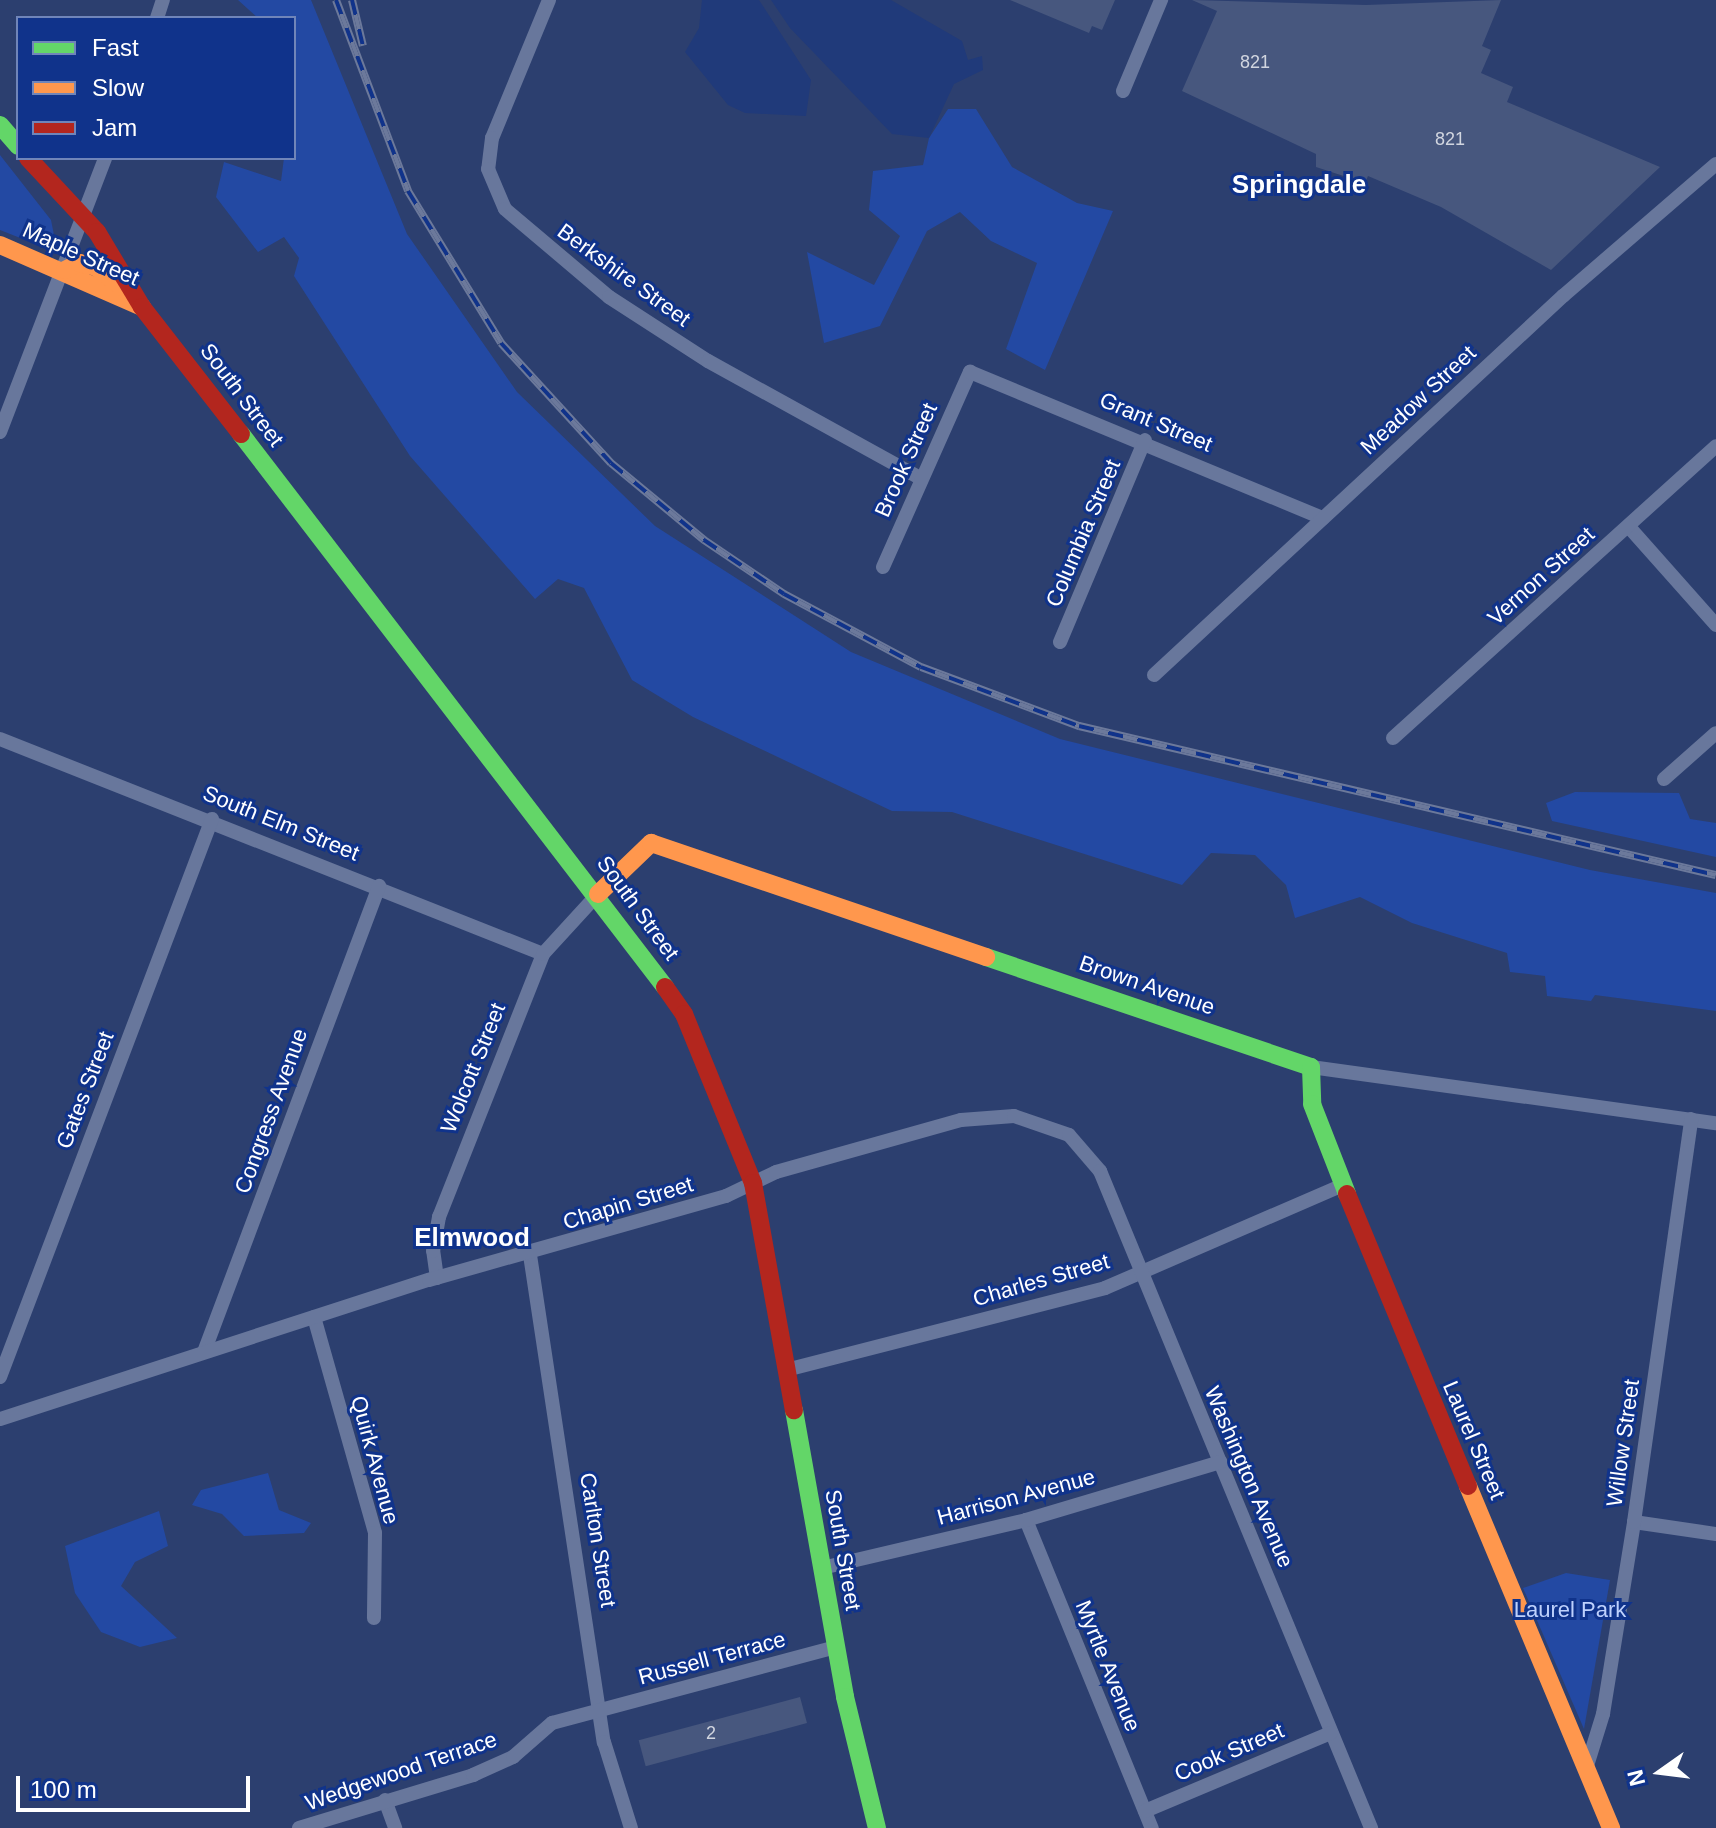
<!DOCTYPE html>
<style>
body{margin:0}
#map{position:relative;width:1716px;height:1828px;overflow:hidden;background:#2c3f6f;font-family:Arial,sans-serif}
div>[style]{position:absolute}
.green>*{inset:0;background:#2349a3}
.water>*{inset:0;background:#203a7a}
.building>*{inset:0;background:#47577e;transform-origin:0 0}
.street>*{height:14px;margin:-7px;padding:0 7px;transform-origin:7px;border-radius:7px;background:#68779c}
.fast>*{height:18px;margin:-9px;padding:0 9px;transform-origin:9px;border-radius:9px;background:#63d668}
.slow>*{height:18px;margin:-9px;padding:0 9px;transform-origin:9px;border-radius:9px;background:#ff974d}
.jam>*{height:18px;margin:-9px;padding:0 9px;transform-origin:9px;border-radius:9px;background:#b3261e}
.rail>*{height:8px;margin-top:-4px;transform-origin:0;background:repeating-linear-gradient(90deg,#10338b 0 15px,#6c799b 0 30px);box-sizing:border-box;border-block:2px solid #6c799b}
span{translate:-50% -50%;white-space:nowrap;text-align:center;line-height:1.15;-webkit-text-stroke:6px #10338b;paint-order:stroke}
.number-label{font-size:18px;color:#d1d5df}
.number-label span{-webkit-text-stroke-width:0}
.street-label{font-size:22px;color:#fff}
.park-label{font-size:22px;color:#bed1fd}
.quarter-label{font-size:26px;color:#fff;font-weight:700}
.legend{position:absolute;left:16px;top:16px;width:280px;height:144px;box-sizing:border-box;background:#10338b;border:2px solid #7085b9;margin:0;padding:10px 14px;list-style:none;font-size:24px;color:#fff}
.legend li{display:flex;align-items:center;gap:16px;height:40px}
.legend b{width:40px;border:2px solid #7085b9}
.north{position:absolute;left:1620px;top:1732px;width:80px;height:80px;-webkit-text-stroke:6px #10338b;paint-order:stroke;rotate:256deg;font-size:22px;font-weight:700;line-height:32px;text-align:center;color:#fff}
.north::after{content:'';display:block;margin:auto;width:28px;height:36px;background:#fff;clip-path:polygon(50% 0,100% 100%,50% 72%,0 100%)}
.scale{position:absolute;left:16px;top:1776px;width:234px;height:36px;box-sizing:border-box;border:4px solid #fff;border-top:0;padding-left:10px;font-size:24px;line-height:28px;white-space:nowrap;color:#fff;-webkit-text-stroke:6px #10338b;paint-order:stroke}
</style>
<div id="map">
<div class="green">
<i style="clip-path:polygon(238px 0,311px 0,407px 234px,517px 392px,655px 526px,851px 652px,1060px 739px,1590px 870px,1716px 893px,1716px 1011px,1595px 995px,1591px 1001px,1547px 996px,1545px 976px,1510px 972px,1507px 953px,1412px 923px,1360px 897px,1295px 918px,1286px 885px,1255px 855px,1211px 853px,1182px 885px,952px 812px,892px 811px,693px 717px,632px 680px,584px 588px,558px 579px,535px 599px,410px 456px,294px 276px,299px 258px,284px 237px,258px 252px,216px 197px,224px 162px,281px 181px,284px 158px,294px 158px,294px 18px,258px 18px)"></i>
<i style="clip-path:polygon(948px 109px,976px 109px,1012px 167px,1077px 203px,1113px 211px,1045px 370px,1006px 349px,1037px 263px,991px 241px,960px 212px,927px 231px,880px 326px,824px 343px,807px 252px,874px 285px,900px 236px,869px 210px,873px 171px,923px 165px,929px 138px)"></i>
<i style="clip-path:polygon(0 155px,51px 220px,55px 240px,36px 236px,33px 243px,0 230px)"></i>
<i style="clip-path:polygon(1575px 792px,1679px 793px,1690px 819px,1716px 823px,1716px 857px,1552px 821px,1546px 803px)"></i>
<i style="clip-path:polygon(268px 1473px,279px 1510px,311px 1523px,304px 1533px,244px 1536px,222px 1514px,192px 1505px,201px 1490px)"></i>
<i style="clip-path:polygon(159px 1511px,168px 1546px,135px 1562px,121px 1586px,177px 1638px,140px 1647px,101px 1632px,75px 1593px,65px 1546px)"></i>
<i style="clip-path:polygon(1566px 1573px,1610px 1580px,1584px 1729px,1523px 1588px)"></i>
</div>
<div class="water">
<i style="clip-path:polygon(702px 0,759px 0,811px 80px,806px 116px,745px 113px,728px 105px,685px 52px,699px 28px)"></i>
<i style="clip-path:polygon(771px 0,891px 0,962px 41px,968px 60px,982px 56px,983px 70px,954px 84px,929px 138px,892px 134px,790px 28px)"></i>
</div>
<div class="building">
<i style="clip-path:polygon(1010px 0,1115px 0,1102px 30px,1092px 26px,1089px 33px)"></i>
<i style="clip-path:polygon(1192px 0,1366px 5px,1501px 0,1482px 46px,1491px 50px,1481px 73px,1513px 87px,1507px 102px,1660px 167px,1551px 270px,1441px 207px,1368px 176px,1365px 183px,1316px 167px,1316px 154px,1182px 91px,1217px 11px)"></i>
<i style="left:800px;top:1697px;width:27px;height:167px;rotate:75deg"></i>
</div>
<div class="street">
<i style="left:549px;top:0;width:149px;rotate:112.4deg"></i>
<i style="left:492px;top:138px;width:31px;rotate:97deg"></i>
<i style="left:488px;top:169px;width:43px;rotate:67deg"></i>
<i style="left:505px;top:209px;width:136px;rotate:40.2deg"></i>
<i style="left:609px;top:297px;width:118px;rotate:32.9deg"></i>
<i style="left:708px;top:361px;width:242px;rotate:28.9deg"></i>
<i style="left:157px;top:18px;width:19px;rotate:-72deg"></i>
<i style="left:1123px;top:91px;width:99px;rotate:-67.3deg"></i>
<i style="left:0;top:432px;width:293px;rotate:-69deg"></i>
<i style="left:1629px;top:527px;width:131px;rotate:48.4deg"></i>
<i style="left:883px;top:567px;width:214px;rotate:-66deg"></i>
<i style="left:970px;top:372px;width:382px;rotate:22.5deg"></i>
<i style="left:1060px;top:642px;width:219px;rotate:-67.2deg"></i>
<i style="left:1154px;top:675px;width:558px;rotate:-42.82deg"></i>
<i style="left:1563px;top:296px;width:202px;rotate:-40.8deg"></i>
<i style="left:1393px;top:738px;width:435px;rotate:-42.1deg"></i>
<i style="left:0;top:739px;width:584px;rotate:21.6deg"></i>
<i style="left:1664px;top:779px;width:69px;rotate:-41.5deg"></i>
<i style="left:1311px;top:1067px;width:409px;rotate:7.9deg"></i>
<i style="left:530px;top:1255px;width:493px;rotate:81.4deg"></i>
<i style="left:604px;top:1742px;width:90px;rotate:72.6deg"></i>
<i style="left:437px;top:1278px;width:27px;rotate:-98deg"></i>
<i style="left:433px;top:1251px;width:35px;rotate:-80deg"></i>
<i style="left:439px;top:1217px;width:283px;rotate:-68.4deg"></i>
<i style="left:543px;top:954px;width:81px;rotate:-47.5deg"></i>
<i style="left:314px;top:1317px;width:224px;rotate:74.2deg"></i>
<i style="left:375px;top:1533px;width:85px;rotate:90.7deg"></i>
<i style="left:204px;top:1352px;width:498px;rotate:-69.4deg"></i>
<i style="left:786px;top:1370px;width:329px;rotate:-14.4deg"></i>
<i style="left:1105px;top:1288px;width:259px;rotate:-23.4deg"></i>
<i style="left:0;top:1377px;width:597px;rotate:-69.2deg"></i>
<i style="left:0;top:1419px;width:451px;rotate:-18deg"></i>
<i style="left:429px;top:1280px;width:309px;rotate:-15.8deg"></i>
<i style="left:726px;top:1196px;width:55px;rotate:-25.6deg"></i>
<i style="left:776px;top:1172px;width:192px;rotate:-15.7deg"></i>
<i style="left:961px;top:1120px;width:53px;rotate:-4.3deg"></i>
<i style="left:1014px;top:1116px;width:58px;rotate:19.1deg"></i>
<i style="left:1069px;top:1135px;width:48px;rotate:49.3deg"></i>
<i style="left:1100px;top:1171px;width:711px;rotate:67.58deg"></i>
<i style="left:1026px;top:1520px;width:333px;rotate:67.8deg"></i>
<i style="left:1634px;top:1522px;width:83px;rotate:8.3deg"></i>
<i style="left:822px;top:1568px;width:210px;rotate:-13.2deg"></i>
<i style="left:1026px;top:1520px;width:203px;rotate:-16.6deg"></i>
<i style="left:1586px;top:1769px;width:58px;rotate:-72.8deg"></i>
<i style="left:1603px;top:1714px;width:194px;rotate:-80.8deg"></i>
<i style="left:1634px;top:1522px;width:407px;rotate:-81.9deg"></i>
<i style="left:385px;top:1800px;width:30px;rotate:70deg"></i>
<i style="left:1145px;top:1811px;width:202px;rotate:-22.8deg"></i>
<i style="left:299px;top:1828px;width:182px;rotate:-16.9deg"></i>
<i style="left:473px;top:1775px;width:44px;rotate:-24.2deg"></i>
<i style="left:513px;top:1757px;width:52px;rotate:-41.1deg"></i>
<i style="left:552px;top:1723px;width:294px;rotate:-15deg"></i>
</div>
<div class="fast">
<i style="left:0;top:125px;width:28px;rotate:49deg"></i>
<i style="left:241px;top:434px;width:697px;rotate:52.52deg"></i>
<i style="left:986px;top:957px;width:343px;rotate:18.7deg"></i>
<i style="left:1311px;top:1067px;width:37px;rotate:88deg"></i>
<i style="left:1312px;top:1104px;width:97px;rotate:68.7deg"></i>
<i style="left:794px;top:1410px;width:291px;rotate:79.9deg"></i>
<i style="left:845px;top:1697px;width:135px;rotate:76.3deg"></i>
</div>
<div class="slow">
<i style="left:0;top:245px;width:155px;rotate:23.6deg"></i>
<i style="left:65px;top:270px;width:16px;rotate:-27deg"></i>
<i style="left:79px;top:263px;width:17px;rotate:13deg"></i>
<i style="left:96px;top:267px;width:41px;rotate:37.1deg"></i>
<i style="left:598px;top:894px;width:74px;rotate:-43.9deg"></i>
<i style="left:651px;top:843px;width:354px;rotate:18.8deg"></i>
<i style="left:1468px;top:1486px;width:371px;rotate:67.3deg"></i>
</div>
<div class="jam">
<i style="left:28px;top:158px;width:101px;rotate:47deg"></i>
<i style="left:97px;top:232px;width:87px;rotate:59deg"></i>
<i style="left:142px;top:307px;width:161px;rotate:52.1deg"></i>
<i style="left:665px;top:987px;width:33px;rotate:55deg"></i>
<i style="left:684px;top:1014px;width:183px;rotate:67.8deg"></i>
<i style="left:753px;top:1183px;width:231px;rotate:79.8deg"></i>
<i style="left:1347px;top:1194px;width:316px;rotate:67.5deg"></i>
</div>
<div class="rail">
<i style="left:336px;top:0;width:204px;rotate:69.3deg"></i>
<i style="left:408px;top:191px;width:178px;rotate:58.5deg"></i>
<i style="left:501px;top:343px;width:163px;rotate:47.5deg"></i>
<i style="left:611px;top:463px;width:121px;rotate:39.6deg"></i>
<i style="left:704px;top:540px;width:97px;rotate:34deg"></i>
<i style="left:784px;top:594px;width:155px;rotate:28.1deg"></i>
<i style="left:921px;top:667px;width:169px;rotate:20.5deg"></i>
<i style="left:1079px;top:726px;width:654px;rotate:13.17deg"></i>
<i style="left:352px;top:0;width:47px;rotate:76.6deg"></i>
</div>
<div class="number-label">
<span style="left:1255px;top:62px">821</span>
<span style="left:1450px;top:139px">821</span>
<span style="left:711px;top:1733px">2</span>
</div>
<div class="street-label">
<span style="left:81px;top:254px;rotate:24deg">Maple Street</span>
<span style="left:624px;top:275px;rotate:36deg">Berkshire Street</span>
<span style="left:242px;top:395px;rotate:53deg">South Street</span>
<span style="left:1418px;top:400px;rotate:-43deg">Meadow Street</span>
<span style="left:1156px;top:422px;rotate:23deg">Grant Street</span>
<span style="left:906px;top:460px;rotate:-66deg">Brook Street</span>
<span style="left:1083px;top:533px;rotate:-67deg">Columbia Street</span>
<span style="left:1541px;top:576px;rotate:-42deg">Vernon Street</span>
<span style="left:281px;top:823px;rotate:22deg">South Elm Street</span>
<span style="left:638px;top:908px;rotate:54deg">South Street</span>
<span style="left:1147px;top:985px;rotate:19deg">Brown Avenue</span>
<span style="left:473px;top:1068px;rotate:-68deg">Wolcott Street</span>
<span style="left:85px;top:1090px;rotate:-69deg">Gates Street</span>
<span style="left:271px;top:1111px;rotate:-70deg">Congress Avenue</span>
<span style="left:628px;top:1203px;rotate:-17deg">Chapin Street</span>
<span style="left:1041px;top:1280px;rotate:-16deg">Charles Street</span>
<span style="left:1474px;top:1440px;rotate:67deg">Laurel Street</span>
<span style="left:1623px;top:1443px;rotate:-82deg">Willow Street</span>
<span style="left:375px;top:1460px;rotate:75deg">Quirk Avenue</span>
<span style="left:1249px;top:1477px;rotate:67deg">Washington Avenue</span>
<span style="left:1016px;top:1497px;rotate:-15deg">Harrison Avenue</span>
<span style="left:598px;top:1540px;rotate:81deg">Carlton Street</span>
<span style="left:843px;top:1550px;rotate:80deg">South Street</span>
<span style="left:712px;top:1658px;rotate:-15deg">Russell Terrace</span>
<span style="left:1108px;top:1666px;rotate:68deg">Myrtle Avenue</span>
<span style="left:1229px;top:1752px;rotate:-23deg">Cook Street</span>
<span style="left:401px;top:1771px;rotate:-19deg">Wedgewood Terrace</span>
</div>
<div class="park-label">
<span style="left:1570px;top:1610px">Laurel Park</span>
</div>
<div class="quarter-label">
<span style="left:1299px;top:185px">Springdale</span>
<span style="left:472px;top:1238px">Elmwood</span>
</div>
<ul class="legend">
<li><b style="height:10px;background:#63d668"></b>Fast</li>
<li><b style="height:10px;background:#ff974d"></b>Slow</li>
<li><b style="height:10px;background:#b3261e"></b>Jam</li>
</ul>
<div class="north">N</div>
<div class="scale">100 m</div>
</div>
